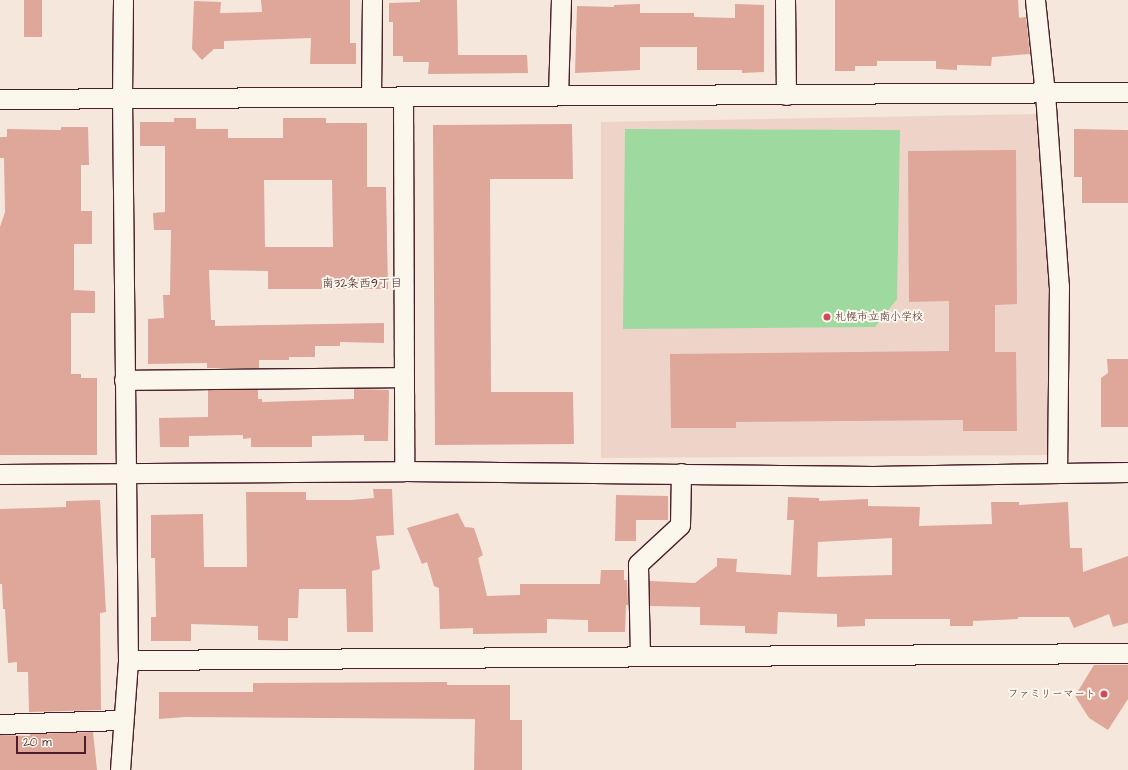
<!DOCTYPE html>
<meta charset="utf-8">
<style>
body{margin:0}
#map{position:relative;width:1128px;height:770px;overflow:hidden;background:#f5e7dc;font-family:"Architects Daughter","Klee One",sans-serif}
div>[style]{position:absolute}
.built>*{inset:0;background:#eed4c8}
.green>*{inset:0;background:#9edaa0}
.building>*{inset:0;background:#dfa69a;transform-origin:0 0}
.roads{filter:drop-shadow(1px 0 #4a1f2b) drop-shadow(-1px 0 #4a1f2b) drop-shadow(0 1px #4a1f2b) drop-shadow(0 -1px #4a1f2b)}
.street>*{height:19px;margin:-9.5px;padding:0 9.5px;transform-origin:9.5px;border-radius:9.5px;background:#fbf7ec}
.dots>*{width:11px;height:11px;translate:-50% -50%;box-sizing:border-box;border:2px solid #fbf7ec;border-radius:50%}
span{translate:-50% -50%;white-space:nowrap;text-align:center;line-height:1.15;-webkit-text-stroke:4px #fbf7ec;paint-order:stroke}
.poi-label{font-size:11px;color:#4a1f2b}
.left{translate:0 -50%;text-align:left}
.right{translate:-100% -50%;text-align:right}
.neighbourhood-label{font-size:12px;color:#4a1f2b}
.scale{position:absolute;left:16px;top:736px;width:70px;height:18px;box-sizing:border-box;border:2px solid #4a1f2b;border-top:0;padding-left:5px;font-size:12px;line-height:14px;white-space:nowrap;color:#4a1f2b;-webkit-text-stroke:3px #fbf7ec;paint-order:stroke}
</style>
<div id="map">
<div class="built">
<i style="clip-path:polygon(1037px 114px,1053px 284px,1050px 455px,601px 458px,601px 122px)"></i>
</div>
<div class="green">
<i style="clip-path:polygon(625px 129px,900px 130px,897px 299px,875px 327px,623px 329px)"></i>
</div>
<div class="building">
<i style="left:24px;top:0;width:18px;height:37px"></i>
<i style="clip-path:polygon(261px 0,350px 0,350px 43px,356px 43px,356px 64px,310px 64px,311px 38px,224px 41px,224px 49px,214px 49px,202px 60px,192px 49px,194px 1px,221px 2px,220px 13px,262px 12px)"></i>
<i style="clip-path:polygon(420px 0,457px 0,458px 55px,527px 55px,528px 73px,428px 74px,429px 62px,403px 62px,403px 56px,393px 56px,393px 22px,389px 22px,389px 3px,420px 2px)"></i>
<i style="clip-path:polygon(835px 0,1018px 0,1019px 18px,1026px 17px,1030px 54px,992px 57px,991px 66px,957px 65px,957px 70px,936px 69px,936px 61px,877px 61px,877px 66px,855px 66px,855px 71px,835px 71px)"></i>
<i style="clip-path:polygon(640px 4px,640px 13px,694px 13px,694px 17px,735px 18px,735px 4px,764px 5px,764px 72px,742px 73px,742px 70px,697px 70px,697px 47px,640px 47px,640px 70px,575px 73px,577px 6px,614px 7px,614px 5px)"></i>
<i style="clip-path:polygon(evenodd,174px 118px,196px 118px,196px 129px,228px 129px,228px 138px,283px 138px,283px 118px,326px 118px,326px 123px,367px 123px,367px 187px,386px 187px,388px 289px,268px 289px,268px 271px,209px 270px,211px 320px,215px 320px,215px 326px,384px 323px,384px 343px,340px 342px,340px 346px,315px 346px,315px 357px,289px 357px,289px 360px,259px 360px,259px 368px,207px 368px,207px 363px,148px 364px,148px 319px,164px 318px,163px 295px,170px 295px,171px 230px,154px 230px,153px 213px,165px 212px,165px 146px,140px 146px,140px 122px,174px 122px,174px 118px,264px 180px,332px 180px,333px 247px,265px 247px,264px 180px)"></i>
<i style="clip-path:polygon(572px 124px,573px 179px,490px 179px,491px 392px,573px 392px,574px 444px,435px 445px,433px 125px)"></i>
<i style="clip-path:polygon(61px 127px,88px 127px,89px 165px,81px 165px,81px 211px,92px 211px,92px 244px,74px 244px,74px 290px,95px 291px,95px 313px,71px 313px,71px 374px,81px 374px,81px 378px,97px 378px,97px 455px,0 455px,0 227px,5px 212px,4px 158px,0 158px,0 137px,7px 137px,7px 129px,61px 130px)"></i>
<i style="clip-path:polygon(1074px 129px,1128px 130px,1128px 203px,1082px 203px,1082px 177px,1074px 177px)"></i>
<i style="clip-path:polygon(1016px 150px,1017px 304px,995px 305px,995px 352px,1016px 352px,1017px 431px,963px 431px,963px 420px,736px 422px,736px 428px,671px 428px,670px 354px,949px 351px,949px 301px,909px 302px,908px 151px)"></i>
<i style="clip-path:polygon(1107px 359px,1128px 359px,1128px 427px,1101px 427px,1101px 378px,1108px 373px)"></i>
<i style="clip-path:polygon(354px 389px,389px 390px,388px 441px,364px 441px,364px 435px,312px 436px,312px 447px,251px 447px,251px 438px,243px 439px,243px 435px,189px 436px,189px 447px,160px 447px,159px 418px,208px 417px,208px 390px,258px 390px,258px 399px,262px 399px,262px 402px,354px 399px)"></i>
<i style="clip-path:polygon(373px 489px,392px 489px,394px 535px,376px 536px,380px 569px,372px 571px,373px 632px,347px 632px,346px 589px,299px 589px,298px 618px,288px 618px,288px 641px,258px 640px,258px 626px,191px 624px,191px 641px,151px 641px,151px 617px,156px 617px,155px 558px,151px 558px,151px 515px,203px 514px,204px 567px,247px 567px,246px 492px,306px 492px,306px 500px,351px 500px,374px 498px)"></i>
<i style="clip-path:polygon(616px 495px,668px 496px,668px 520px,636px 520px,636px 541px,615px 541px)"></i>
<i style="clip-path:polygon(evenodd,788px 497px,819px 498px,819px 501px,868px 499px,868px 506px,920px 507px,919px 526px,992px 524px,991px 502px,1019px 502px,1019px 505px,1068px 502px,1070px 548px,1082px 548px,1083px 572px,1128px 556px,1128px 623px,1113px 627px,1109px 614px,1074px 628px,1069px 617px,1018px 617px,1018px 619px,973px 621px,973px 626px,950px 626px,950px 619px,865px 619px,865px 626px,837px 627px,837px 614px,778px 612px,777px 634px,745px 633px,745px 626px,700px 625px,700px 607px,650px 606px,649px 581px,695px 583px,717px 566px,717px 558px,737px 559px,736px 572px,791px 575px,794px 520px,787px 520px,788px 497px,892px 538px,892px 575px,817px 577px,818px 542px,892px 538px)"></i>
<i style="clip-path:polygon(100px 500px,106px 612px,100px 613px,101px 710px,29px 712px,28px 672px,17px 672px,17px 662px,8px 663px,5px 609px,3px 609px,2px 584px,0 584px,0 509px,66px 507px,66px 501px)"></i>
<i style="clip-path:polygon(458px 513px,465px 527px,474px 528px,483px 555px,478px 558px,487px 596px,520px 595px,520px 584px,600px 584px,601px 570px,624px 570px,624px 580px,627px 580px,628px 605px,626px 605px,625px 632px,588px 632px,588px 620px,547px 619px,547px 633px,473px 634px,473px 628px,440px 629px,439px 588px,434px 586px,427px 562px,422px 564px,407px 528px)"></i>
<i style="clip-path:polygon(1094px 665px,1128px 665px,1128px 699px,1108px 730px,1089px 718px,1075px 696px)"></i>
<i style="clip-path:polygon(447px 682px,447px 685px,510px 685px,510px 720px,522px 720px,522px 770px,474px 770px,475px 719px,186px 717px,159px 719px,159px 692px,253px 692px,253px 683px)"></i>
<i style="clip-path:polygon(93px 732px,97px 770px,0 770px,0 735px,30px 736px,30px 734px)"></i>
</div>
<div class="roads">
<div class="street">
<i style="left:785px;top:0;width:95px;rotate:89.4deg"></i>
<i style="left:1035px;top:0;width:94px;rotate:83.9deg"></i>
<i style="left:1045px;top:93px;width:194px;rotate:85.9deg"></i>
<i style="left:1059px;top:286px;width:187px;rotate:90.6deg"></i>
<i style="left:558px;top:95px;width:95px;rotate:-88.2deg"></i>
<i style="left:371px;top:96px;width:96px;rotate:-89.4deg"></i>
<i style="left:403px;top:96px;width:375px;rotate:89.8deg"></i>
<i style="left:0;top:99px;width:1128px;rotate:-0.36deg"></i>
<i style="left:124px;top:380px;width:280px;rotate:-0.6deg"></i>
<i style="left:0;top:474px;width:404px;rotate:-0.4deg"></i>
<i style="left:404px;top:471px;width:469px;rotate:0.6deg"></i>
<i style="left:873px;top:476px;width:255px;rotate:-0.9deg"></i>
<i style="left:640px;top:655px;width:91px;rotate:-91.3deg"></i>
<i style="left:638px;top:564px;width:57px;rotate:-42.9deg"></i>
<i style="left:680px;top:525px;width:52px;rotate:-88.9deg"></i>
<i style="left:128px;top:660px;width:1000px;rotate:-0.4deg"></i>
<i style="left:0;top:724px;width:123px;rotate:-1.9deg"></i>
<i style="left:120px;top:770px;width:110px;rotate:-85.8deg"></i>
<i style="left:128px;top:660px;width:563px;rotate:-90.61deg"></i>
<i style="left:122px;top:97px;width:97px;rotate:-89.4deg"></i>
</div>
</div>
<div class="dots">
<i style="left:827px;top:317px;background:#d1495b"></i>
<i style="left:1104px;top:694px;background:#d1495b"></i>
</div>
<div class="poi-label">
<span class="left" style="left:835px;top:317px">札幌市立南小学校</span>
<span class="right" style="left:1096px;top:694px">ファミリーマート</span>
</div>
<div class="neighbourhood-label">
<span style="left:362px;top:284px">南32条西9丁目</span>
</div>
<div class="scale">20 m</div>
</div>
